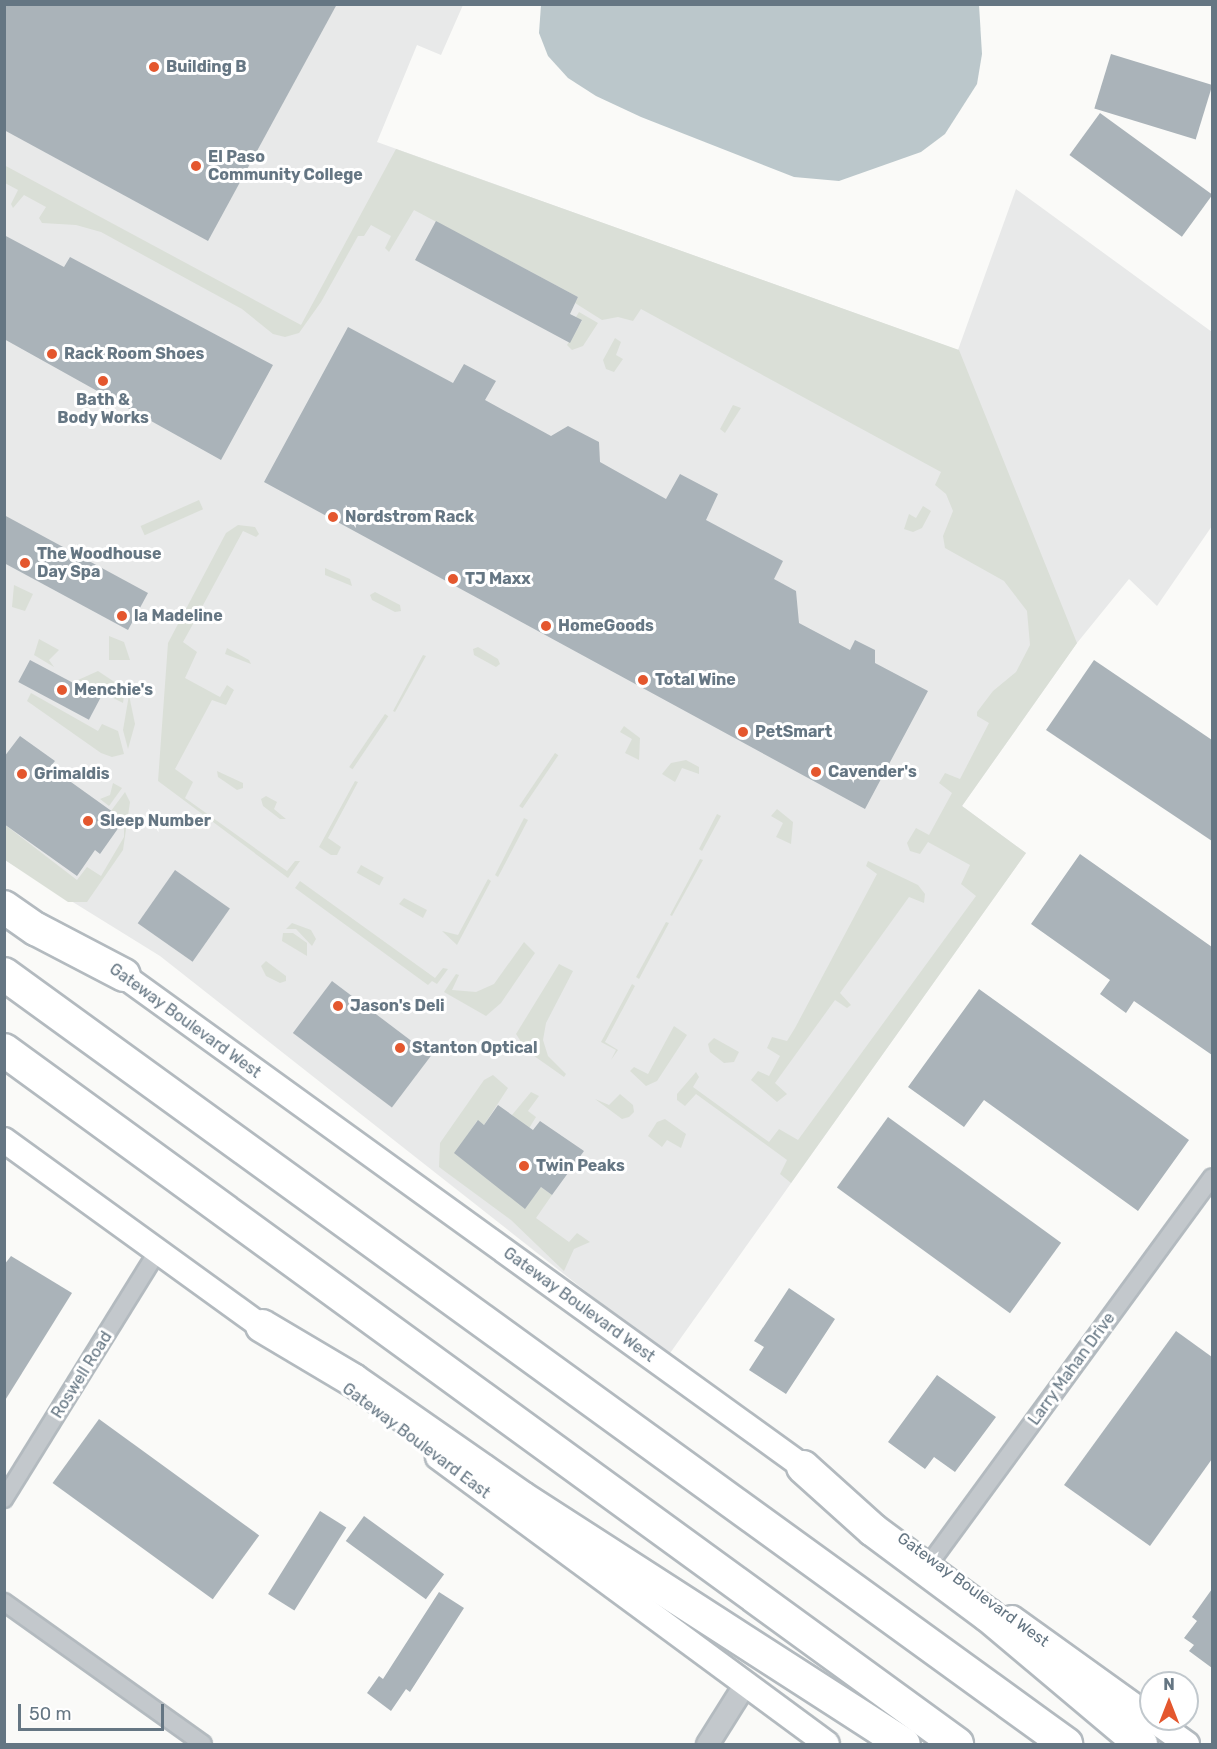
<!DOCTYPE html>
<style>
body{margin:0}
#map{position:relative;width:1217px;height:1749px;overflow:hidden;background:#fafaf8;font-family:Rubik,sans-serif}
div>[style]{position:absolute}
.built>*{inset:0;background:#e8e9e9}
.green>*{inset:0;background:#dadfd7;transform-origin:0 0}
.water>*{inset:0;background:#bbc7cb}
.building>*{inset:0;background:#aab3b9;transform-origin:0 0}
.roads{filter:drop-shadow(2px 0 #b3babf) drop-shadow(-2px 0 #b3babf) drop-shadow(0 2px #b3babf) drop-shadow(0 -2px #b3babf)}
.minor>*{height:16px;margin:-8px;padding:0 8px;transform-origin:8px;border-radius:8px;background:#c3c8cc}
.tertiary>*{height:21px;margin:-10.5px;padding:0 10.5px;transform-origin:10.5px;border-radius:10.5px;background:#c3c8cc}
.secondary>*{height:24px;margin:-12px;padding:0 12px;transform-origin:12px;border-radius:12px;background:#fff}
.motorway>*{height:32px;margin:-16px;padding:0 16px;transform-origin:16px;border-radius:16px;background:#fff}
.dots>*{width:16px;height:16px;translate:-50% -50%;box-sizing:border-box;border:3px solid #fff;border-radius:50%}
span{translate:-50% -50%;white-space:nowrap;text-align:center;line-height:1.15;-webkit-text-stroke:6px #fff;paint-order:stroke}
.poi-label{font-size:16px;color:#657683;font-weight:700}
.left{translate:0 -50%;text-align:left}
.street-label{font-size:16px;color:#657683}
.frame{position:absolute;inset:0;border:6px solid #657683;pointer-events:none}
.north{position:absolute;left:1139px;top:1671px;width:60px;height:60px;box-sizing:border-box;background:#fff;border:2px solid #c1c8cd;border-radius:50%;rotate:0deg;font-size:16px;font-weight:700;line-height:24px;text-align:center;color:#657683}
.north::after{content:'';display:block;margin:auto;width:21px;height:27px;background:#e4572e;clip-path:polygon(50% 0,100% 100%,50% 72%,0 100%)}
.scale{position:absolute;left:18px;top:1704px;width:146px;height:27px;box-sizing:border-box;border:3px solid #657683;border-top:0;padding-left:8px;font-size:18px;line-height:21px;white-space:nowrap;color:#657683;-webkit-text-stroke:4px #fff;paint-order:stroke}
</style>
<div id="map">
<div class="built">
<i style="clip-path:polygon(4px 5px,463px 5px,441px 55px,417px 45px,377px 142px,958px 350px,1016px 189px,1212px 332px,1212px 526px,1157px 606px,1129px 579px,1077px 643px,962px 806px,1026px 853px,668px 1356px,160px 956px,5px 860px)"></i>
</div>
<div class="green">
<i style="clip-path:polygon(396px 149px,959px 350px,1077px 643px,962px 806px,1026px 853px,791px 1183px,780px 1174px,787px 1160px,696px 1094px,685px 1106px,677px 1100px,677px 1094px,696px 1072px,699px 1077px,693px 1087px,769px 1142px,779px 1129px,798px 1140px,976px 896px,961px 884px,970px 865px,928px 842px,920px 854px,910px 851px,907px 843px,916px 828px,929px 835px,952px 793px,939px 783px,945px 773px,960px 779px,989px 723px,977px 716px,977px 712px,993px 691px,1016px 672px,1030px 645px,1027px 611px,1004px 581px,945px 548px,943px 536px,953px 511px,946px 494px,935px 485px,941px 472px,641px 309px,633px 321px,618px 317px,602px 320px,575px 303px,578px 297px,414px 210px,389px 252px,385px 248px,391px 236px,371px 225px,364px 236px,358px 236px,321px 302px,299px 333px,285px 337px,273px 334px,242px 309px,101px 232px,76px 225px,42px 223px,39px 218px,46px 207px,24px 195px,13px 208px,11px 204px,18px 190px,5px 183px,4px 165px,301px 325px)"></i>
<i style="clip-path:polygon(579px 312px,598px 323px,583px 346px,572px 350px,567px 345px,582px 321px,576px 317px)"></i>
<i style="clip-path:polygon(615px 338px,621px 342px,616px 355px,623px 359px,614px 372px,606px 369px,603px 360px)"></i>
<i style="clip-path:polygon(733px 405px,741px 408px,725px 433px,720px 429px)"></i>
<i style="left:199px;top:500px;width:10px;height:64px;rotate:66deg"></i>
<i style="clip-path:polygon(923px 506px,931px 511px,922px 528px,913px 532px,904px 529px,909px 514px,916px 518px)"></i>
<i style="clip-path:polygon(238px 525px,255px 527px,259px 534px,256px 537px,243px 531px,202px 607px,213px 614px,212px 620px,198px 615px,183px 642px,197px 652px,185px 678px,220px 697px,227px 685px,234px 690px,226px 705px,212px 700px,175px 769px,193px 782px,185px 798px,287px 871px,295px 861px,300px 861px,288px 878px,158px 781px,168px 643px,226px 533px)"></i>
<i style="clip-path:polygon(325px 568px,350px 579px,352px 586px,325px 575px)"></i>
<i style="clip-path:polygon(14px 585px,33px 594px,25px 611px,12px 607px)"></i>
<i style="clip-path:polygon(375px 592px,400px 605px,401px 611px,395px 612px,372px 600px,370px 595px)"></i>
<i style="clip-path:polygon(109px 636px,124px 642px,130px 660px,109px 660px)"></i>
<i style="clip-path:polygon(39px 639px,59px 650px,49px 660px,54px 667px,34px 655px)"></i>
<i style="clip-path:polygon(478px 647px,498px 659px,500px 664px,496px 667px,474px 655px,473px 649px)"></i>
<i style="clip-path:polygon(227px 648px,249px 660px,251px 664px,225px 654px)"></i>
<i style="clip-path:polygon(423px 655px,426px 656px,395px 712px,393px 711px)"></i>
<i style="clip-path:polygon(98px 671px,125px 689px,123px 703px,78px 680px)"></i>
<i style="clip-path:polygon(31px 693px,98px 731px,102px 724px,118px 731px,124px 754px,112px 757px,101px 753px,27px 701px)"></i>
<i style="clip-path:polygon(129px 695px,135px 724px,128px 749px,123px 730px)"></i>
<i style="left:385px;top:714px;width:4px;height:64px;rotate:34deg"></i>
<i style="clip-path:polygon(624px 726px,640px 738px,639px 760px,625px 753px,632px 739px,620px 732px)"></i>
<i style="left:555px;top:753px;width:4px;height:64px;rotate:34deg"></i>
<i style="clip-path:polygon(686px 760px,699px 767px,699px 774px,682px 768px,675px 782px,662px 774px,671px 763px)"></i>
<i style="clip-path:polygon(217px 771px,243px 783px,243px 788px,237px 790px,218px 777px)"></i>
<i style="clip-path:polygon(355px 781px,358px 782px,328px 838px,341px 847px,337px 855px,331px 855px,319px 847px)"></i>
<i style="clip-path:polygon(113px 783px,122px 788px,109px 806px,100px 799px,110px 795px)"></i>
<i style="clip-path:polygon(125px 792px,130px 802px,123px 850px,87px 902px,68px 902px,5px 860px,4px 824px,77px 880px,87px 867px,101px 876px,124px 837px,124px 820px,111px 811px)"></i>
<i style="clip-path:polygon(266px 796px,277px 802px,274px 809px,286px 819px,280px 819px,263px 806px,261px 799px)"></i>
<i style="clip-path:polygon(777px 809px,793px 822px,791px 844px,776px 837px,783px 823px,771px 816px)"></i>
<i style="clip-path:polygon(717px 814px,721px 816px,702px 851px,699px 849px)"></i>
<i style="clip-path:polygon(524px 818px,528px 820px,498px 877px,495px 875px)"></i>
<i style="clip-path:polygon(700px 859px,703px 860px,672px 916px,670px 915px)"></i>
<i style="clip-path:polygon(868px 861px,918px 885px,925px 894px,924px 903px,909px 897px,840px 993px,851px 1005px,847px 1008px,835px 1000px,775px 1083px,787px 1094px,777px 1102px,751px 1080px,758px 1071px,769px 1076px,780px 1056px,767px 1048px,772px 1037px,787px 1041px,795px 1028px,877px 874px,866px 866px)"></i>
<i style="left:361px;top:865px;width:26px;height:9px;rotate:29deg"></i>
<i style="clip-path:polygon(488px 879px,491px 881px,457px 945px,442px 931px,458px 935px)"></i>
<i style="clip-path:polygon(300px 881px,435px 978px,443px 968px,448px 969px,437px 984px,432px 981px,428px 985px,295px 888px)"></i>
<i style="clip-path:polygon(404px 898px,427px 910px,423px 918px,399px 904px)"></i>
<i style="clip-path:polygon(666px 922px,669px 923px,639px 979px,636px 977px)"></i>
<i style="clip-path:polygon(292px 923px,311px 930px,316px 939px,312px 946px,296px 929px,286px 929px)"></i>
<i style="clip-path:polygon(283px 933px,293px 933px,307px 943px,307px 956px,282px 941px)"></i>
<i style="clip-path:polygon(524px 942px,535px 953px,501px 1003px,486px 1016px,444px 992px,456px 974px,459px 975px,452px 990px,476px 992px,494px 984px)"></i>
<i style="clip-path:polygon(266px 961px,286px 976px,286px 981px,280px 983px,266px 976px,261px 966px)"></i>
<i style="clip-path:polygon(559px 964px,573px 971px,546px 1023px,543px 1040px,548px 1056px,566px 1074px,564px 1077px,527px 1051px,516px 1034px)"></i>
<i style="clip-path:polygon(632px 984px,635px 986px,605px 1042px,618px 1050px,611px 1060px,616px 1050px,601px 1042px)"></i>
<i style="clip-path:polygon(674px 1026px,687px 1035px,657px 1081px,646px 1086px,630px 1071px,634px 1067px,648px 1074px)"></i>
<i style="clip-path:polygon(714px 1038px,739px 1052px,734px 1062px,724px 1063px,710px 1052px,708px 1044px)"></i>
<i style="clip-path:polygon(493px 1075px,508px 1088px,484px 1125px,477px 1121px,455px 1153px,525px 1208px,541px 1187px,552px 1195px,536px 1218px,569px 1242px,577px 1233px,590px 1242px,574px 1249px,564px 1271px,511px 1220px,439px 1167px,440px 1143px,484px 1080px)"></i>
<i style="clip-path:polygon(531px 1092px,539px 1096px,528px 1111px,536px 1117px,528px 1130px,512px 1115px)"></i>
<i style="clip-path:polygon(620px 1094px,633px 1105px,634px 1112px,629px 1117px,622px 1119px,595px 1099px,609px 1105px)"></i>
<i style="clip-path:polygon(665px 1119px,686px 1134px,681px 1148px,667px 1140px,662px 1147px,648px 1136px,657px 1122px)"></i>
</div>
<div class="water">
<i style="clip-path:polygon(979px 5px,982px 54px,977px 84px,945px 134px,921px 152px,839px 181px,794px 177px,641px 117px,596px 96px,568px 78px,548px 56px,539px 33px,541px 5px)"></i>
</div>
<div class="building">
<i style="clip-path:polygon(4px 4px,337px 4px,208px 241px,4px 130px)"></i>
<i style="left:1111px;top:54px;width:106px;height:57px;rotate:17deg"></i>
<i style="left:1100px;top:113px;width:139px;height:52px;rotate:36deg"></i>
<i style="clip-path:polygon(436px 221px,578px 297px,570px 314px,582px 320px,570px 343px,415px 260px)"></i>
<i style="clip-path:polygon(4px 235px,64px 267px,70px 257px,273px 365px,221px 460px,4px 339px)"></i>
<i style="clip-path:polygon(348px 327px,453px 383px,464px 364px,496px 381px,485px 400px,551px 436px,568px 426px,599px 442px,600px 462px,666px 499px,680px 474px,718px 494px,706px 520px,783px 561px,774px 579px,796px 591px,799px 623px,850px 650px,855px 640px,875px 650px,875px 663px,928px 691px,865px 809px,264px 482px)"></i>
<i style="clip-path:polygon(4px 515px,148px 593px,128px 630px,4px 563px)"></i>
<i style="left:30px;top:660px;width:80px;height:25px;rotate:28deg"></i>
<i style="clip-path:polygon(1094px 660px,1212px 740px,1212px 841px,1046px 730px)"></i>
<i style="clip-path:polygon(20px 736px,55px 761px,50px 767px,124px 820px,100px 854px,95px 850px,77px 876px,4px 824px,4px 757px)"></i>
<i style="clip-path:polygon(1080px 854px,1212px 947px,1212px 1055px,1134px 1001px,1126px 1013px,1100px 994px,1110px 980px,1031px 924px)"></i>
<i style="left:175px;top:870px;width:67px;height:65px;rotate:35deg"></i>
<i style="left:332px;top:981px;width:124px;height:65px;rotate:37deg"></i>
<i style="clip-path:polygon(979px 989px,1189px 1140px,1138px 1211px,984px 1100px,964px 1127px,908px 1087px)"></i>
<i style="clip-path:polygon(498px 1105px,533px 1130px,540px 1121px,584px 1151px,552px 1195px,541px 1187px,525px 1209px,454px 1153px,478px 1120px,484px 1125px)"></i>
<i style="left:888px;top:1117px;width:214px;height:87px;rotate:36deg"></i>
<i style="clip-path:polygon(11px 1256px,72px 1293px,4px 1402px,4px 1265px)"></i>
<i style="clip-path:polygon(789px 1288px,835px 1319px,786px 1394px,749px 1370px,764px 1347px,754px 1341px)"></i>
<i style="clip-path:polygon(1176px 1331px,1212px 1357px,1212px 1459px,1150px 1546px,1064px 1485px)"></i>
<i style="clip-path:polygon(937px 1375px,996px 1417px,955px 1472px,934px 1457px,925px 1469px,888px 1442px)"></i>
<i style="left:99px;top:1419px;width:198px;height:79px;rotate:36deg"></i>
<i style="left:320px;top:1511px;width:31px;height:98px;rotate:32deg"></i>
<i style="left:364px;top:1516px;width:99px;height:31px;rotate:36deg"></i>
<i style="clip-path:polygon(1212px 1589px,1212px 1668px,1189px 1651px,1194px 1645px,1184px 1638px,1197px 1621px,1192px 1617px)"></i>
<i style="clip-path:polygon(439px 1592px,464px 1608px,410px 1692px,406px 1689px,391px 1711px,367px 1693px,379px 1676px,383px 1679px)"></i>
</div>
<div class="roads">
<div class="minor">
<i style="left:4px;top:1499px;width:292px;rotate:-58.2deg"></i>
<i style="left:932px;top:1560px;width:474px;rotate:-53.8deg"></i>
<i style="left:4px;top:1602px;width:244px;rotate:35.5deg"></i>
</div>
<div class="tertiary">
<i style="left:707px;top:1744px;width:70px;rotate:-57.9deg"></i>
</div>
<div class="secondary">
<i style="left:110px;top:966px;width:871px;rotate:35.84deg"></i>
<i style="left:4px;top:1140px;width:334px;rotate:35.9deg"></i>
<i style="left:438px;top:1457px;width:483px;rotate:36.4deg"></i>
<i style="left:1012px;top:1618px;width:171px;rotate:35.7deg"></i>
<i style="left:1152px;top:1719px;width:43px;rotate:35.5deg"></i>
</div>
<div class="motorway">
<i style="left:4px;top:907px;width:39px;rotate:35deg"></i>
<i style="left:36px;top:929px;width:99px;rotate:27.6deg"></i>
<i style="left:4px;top:974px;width:1312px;rotate:35.94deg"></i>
<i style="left:4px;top:1050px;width:1179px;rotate:36.06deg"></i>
<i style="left:262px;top:1326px;width:106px;rotate:30.7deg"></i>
<i style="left:353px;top:1380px;width:206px;rotate:34.9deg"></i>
<i style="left:522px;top:1498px;width:454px;rotate:32.8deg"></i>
<i style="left:803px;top:1467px;width:94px;rotate:42deg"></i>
<i style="left:873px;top:1530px;width:144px;rotate:36.6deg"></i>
<i style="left:989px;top:1616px;width:199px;rotate:40.1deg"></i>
</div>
</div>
<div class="dots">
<i style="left:154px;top:67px;background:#e4572e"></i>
<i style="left:196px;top:166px;background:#e4572e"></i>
<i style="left:52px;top:354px;background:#e4572e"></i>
<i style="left:103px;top:381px;background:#e4572e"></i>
<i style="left:333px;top:517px;background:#e4572e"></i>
<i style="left:25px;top:563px;background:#e4572e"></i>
<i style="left:453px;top:579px;background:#e4572e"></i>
<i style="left:122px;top:616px;background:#e4572e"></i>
<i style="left:546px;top:626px;background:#e4572e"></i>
<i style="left:643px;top:680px;background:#e4572e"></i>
<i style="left:62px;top:690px;background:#e4572e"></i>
<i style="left:743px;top:732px;background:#e4572e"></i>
<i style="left:816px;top:772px;background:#e4572e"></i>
<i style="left:22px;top:774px;background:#e4572e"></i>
<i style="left:88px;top:821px;background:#e4572e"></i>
<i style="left:338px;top:1006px;background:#e4572e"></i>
<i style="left:400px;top:1048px;background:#e4572e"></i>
<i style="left:524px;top:1166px;background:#e4572e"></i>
</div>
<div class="poi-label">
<span class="left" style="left:166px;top:67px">Building B</span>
<span class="left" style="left:208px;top:166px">El Paso<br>Community College</span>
<span class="left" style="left:64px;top:354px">Rack Room Shoes</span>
<span style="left:103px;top:409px">Bath &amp;<br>Body Works</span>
<span class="left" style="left:345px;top:517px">Nordstrom Rack</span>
<span class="left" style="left:37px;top:563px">The Woodhouse<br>Day Spa</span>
<span class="left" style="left:465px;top:579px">TJ Maxx</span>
<span class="left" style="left:134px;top:616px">la Madeline</span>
<span class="left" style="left:558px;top:626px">HomeGoods</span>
<span class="left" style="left:655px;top:680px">Total Wine</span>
<span class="left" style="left:74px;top:690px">Menchie's</span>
<span class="left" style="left:755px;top:732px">PetSmart</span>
<span class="left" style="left:828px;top:772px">Cavender's</span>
<span class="left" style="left:34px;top:774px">Grimaldis</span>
<span class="left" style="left:100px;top:821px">Sleep Number</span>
<span class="left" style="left:350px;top:1006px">Jason's Deli</span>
<span class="left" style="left:412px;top:1048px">Stanton Optical</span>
<span class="left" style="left:536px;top:1166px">Twin Peaks</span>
</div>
<div class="street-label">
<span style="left:185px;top:1021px;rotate:36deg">Gateway Boulevard West</span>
<span style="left:579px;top:1305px;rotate:36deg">Gateway Boulevard West</span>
<span style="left:1072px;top:1369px;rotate:-54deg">Larry Mahan Drive</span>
<span style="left:82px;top:1375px;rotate:-58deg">Roswell Road</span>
<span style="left:416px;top:1441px;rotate:37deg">Gateway Boulevard East</span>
<span style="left:973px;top:1590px;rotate:36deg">Gateway Boulevard West</span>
</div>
<div class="frame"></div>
<div class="north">N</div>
<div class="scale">50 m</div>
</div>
